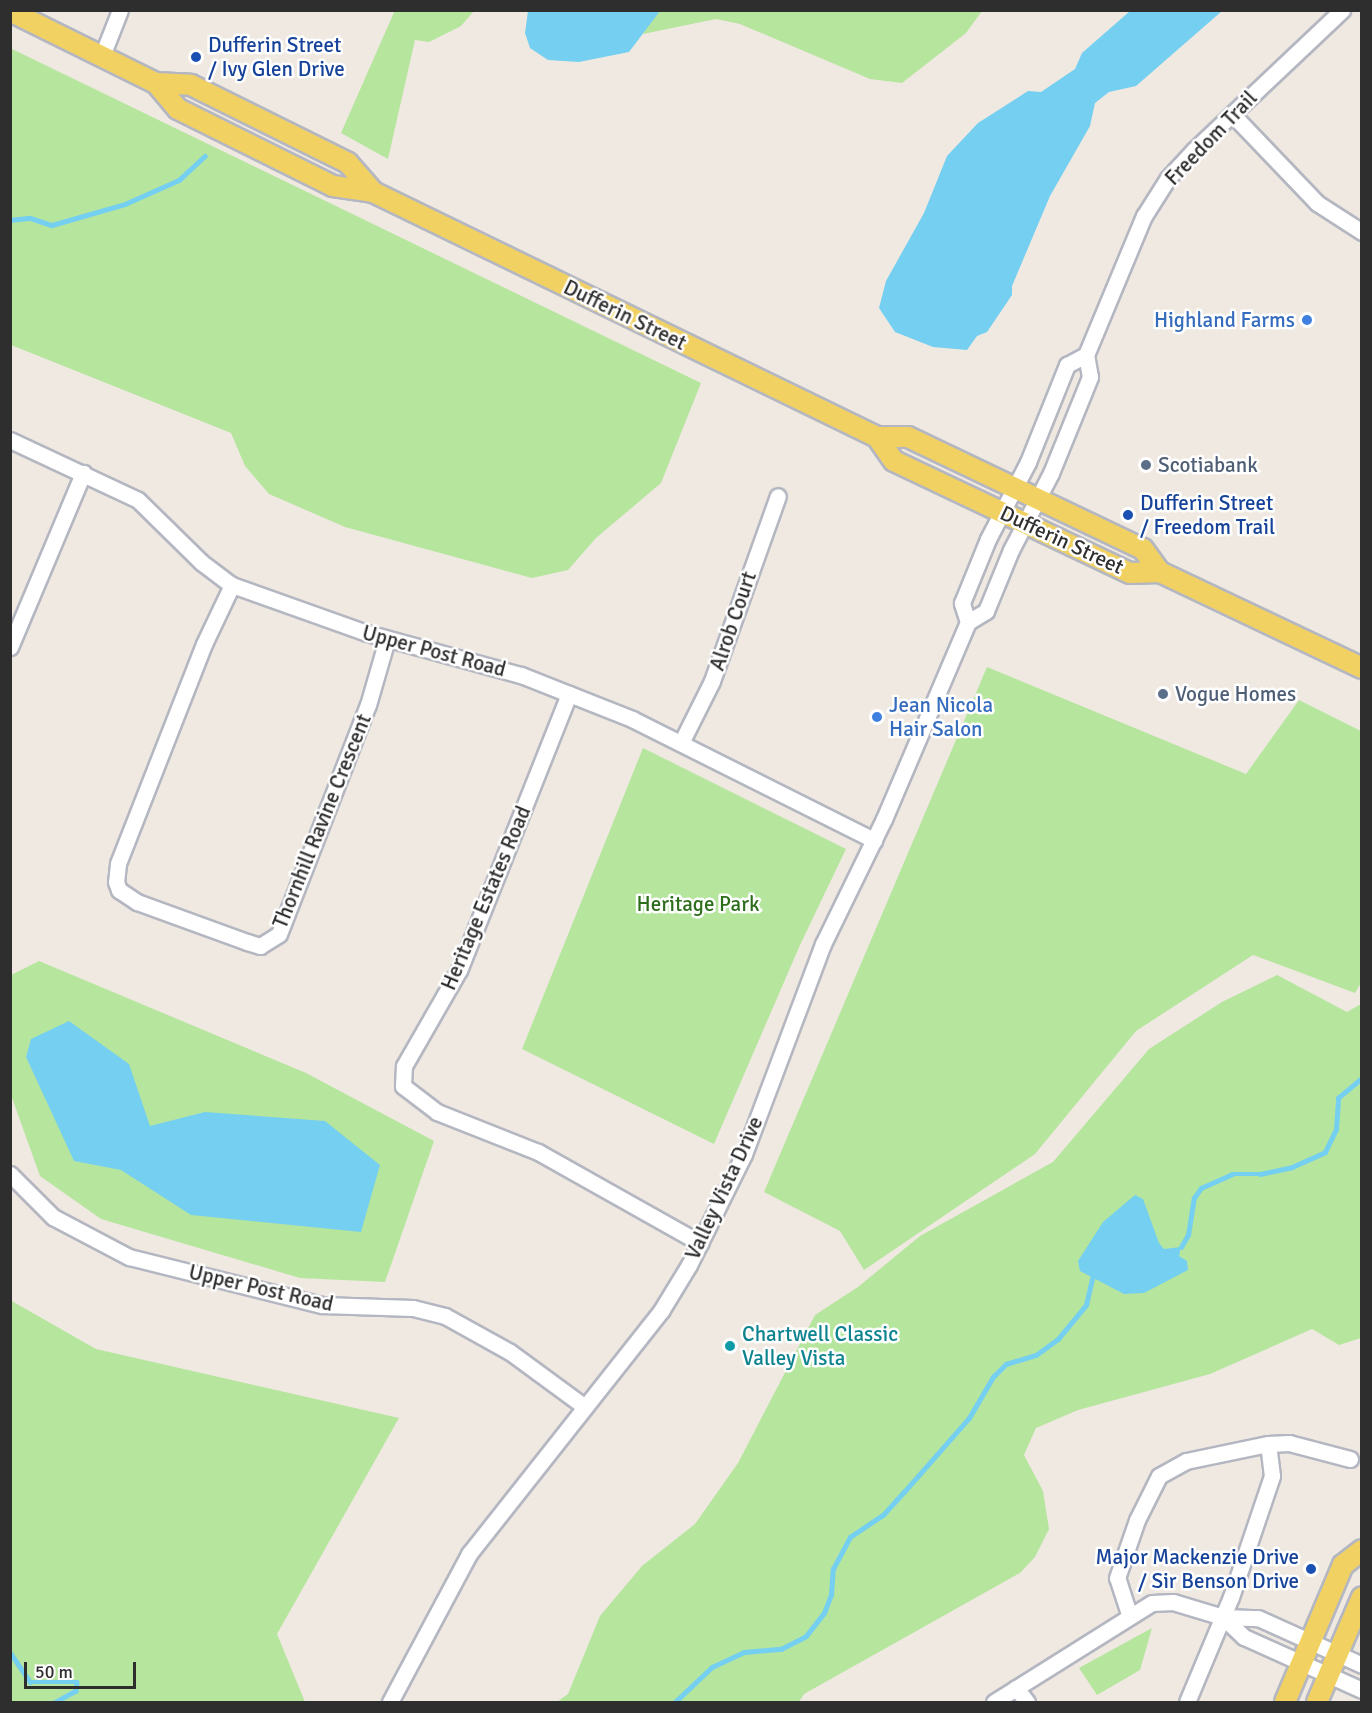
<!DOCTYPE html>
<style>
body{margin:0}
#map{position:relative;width:1372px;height:1713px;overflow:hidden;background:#efe9e1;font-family:Signika,sans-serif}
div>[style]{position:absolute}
.green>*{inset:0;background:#b6e59e}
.water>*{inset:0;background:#75cff0}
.stream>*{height:4.5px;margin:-2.25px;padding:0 2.25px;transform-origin:2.25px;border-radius:2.25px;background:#75cff0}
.roads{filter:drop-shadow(2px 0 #b4b7c1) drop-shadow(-2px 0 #b4b7c1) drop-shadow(0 2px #b4b7c1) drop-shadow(0 -2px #b4b7c1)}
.minor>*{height:15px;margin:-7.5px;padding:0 7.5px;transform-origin:7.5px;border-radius:7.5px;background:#fff}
.major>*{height:20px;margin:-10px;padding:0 10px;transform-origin:10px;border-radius:10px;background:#f2d163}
.dots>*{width:16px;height:16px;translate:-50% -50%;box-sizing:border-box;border:3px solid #fff;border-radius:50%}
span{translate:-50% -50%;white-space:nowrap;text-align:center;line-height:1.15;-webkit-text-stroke:5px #fff;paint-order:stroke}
.transit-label{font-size:21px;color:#164399}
.left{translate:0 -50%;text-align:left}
.right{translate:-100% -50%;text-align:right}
.street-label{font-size:21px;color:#2e2e2e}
.shop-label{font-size:21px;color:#366cbe}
.service-label{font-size:21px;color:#4e5e75}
.park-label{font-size:21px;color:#2c6e1b}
.culture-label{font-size:21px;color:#0d838f}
.frame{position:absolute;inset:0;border:12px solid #2e2e2e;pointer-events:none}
.scale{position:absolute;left:24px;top:1662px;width:112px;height:27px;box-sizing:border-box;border:3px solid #2e2e2e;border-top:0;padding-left:8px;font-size:18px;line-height:21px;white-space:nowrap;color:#2e2e2e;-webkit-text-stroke:4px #fff;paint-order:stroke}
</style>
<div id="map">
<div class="green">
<i style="clip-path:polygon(395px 10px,474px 11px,461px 26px,429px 42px,415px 40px,388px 159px,341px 133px)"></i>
<i style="clip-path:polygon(655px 11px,982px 11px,966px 33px,902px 83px,870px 79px,740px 24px,716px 19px,643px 34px)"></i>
<i style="clip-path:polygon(10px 48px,701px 383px,661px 483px,596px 538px,568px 570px,532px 578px,345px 527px,269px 494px,245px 466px,231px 433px,11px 345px)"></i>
<i style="clip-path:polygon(987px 667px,1246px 774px,1299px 700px,1361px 731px,1361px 983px,1355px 993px,1253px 955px,1136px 1031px,1035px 1154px,864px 1270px,840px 1231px,764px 1192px)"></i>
<i style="clip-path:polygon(643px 748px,846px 849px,800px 945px,714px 1144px,522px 1049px)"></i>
<i style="clip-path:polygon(39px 961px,306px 1073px,434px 1141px,385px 1282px,300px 1278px,101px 1219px,40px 1176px,11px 1095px,11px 975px)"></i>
<i style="clip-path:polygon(1277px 975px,1347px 1012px,1361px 1004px,1361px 1338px,1339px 1345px,1312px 1329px,1210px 1374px,1078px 1410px,1036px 1428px,1024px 1455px,1043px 1491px,1049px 1529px,1035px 1557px,1020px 1573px,804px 1694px,799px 1702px,557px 1702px,568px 1694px,600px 1616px,642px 1566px,695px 1524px,738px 1463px,815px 1315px,858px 1287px,920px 1236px,1053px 1162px,1149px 1049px,1222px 1002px)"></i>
<i style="clip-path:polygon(10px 1300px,96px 1349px,399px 1418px,277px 1634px,305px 1702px,11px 1702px)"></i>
<i style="clip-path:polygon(1152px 1628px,1140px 1670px,1097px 1695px,1079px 1668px)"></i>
</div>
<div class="water">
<i style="clip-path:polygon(528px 11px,528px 10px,660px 11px,629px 52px,579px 62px,548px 60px,530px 48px,525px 33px)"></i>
<i style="clip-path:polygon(1130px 11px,1222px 11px,1136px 86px,1109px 92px,1095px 103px,1090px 126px,1050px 196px,1012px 286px,1012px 295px,987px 332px,977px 336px,967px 350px,933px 347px,895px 332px,879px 308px,886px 281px,924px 213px,947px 156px,978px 123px,1028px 91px,1041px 92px,1075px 69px,1082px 53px)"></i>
<i style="clip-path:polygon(69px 1021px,129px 1064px,150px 1126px,205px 1112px,325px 1121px,380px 1165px,361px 1232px,191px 1215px,121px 1170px,74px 1161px,26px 1057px,31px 1039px)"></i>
<i style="clip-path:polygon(1135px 1195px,1143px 1199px,1159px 1243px,1164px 1249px,1181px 1247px,1179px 1256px,1187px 1261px,1188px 1270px,1144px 1293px,1124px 1294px,1080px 1271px,1078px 1261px,1103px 1222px)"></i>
</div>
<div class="stream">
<i style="left:10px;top:220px;width:20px;rotate:-6deg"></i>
<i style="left:30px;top:218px;width:23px;rotate:18deg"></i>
<i style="left:52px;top:225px;width:76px;rotate:-16deg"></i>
<i style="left:125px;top:204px;width:59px;rotate:-24deg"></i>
<i style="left:179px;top:180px;width:35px;rotate:-43deg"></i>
<i style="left:1181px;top:1247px;width:14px;rotate:-60deg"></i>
<i style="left:1188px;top:1235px;width:37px;rotate:-81deg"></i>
<i style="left:1194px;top:1198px;width:12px;rotate:-55deg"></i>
<i style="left:1201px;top:1188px;width:34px;rotate:-24deg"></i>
<i style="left:1232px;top:1174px;width:28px"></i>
<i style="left:1260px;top:1174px;width:33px;rotate:-12deg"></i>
<i style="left:1292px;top:1167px;width:36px;rotate:-24deg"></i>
<i style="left:1325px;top:1152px;width:25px;rotate:-64deg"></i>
<i style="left:1336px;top:1129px;width:31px;rotate:-86deg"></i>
<i style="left:1338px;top:1098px;width:31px;rotate:-40deg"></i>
<i style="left:10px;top:1652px;width:36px;rotate:56deg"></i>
<i style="left:30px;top:1682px;width:47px"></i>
<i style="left:77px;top:1682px;width:9px;rotate:96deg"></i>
<i style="left:76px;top:1691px;width:23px;rotate:151deg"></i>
<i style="left:675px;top:1702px;width:51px;rotate:-43.4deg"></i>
<i style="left:712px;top:1667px;width:35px;rotate:-25deg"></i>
<i style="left:744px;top:1652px;width:37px;rotate:-5deg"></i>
<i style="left:781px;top:1649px;width:28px;rotate:-27deg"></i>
<i style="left:806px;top:1636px;width:29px;rotate:-52deg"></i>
<i style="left:824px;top:1613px;width:19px;rotate:-69deg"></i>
<i style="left:831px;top:1595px;width:26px;rotate:-86deg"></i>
<i style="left:833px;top:1569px;width:36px;rotate:-62deg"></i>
<i style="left:850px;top:1537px;width:40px;rotate:-34deg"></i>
<i style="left:883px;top:1515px;width:31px;rotate:-48deg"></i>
<i style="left:904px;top:1492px;width:98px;rotate:-48.7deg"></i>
<i style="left:969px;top:1418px;width:48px;rotate:-59.7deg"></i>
<i style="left:993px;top:1377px;width:18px;rotate:-45deg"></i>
<i style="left:1006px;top:1364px;width:31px;rotate:-17deg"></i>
<i style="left:1036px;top:1355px;width:27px;rotate:-36deg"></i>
<i style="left:1058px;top:1339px;width:44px;rotate:-50.5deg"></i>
<i style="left:1086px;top:1305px;width:28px;rotate:-77deg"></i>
</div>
<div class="roads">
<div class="minor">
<i style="left:102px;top:56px;width:49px;rotate:-68.6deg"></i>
<i style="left:1232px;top:114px;width:123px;rotate:46.3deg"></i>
<i style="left:1317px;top:203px;width:54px;rotate:32.8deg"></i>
<i style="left:10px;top:440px;width:141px;rotate:25.1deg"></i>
<i style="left:138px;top:500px;width:88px;rotate:44.5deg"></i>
<i style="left:201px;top:562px;width:39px;rotate:37deg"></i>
<i style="left:232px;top:585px;width:143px;rotate:19.6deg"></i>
<i style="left:367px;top:633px;width:160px;rotate:15.3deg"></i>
<i style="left:521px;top:675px;width:119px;rotate:21.6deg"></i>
<i style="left:632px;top:719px;width:271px;rotate:26.6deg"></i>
<i style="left:232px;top:585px;width:65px;rotate:115.4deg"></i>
<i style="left:204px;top:644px;width:236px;rotate:111.4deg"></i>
<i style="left:118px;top:864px;width:18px;rotate:96deg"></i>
<i style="left:116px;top:882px;width:9px;rotate:69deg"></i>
<i style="left:119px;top:890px;width:22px;rotate:34deg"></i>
<i style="left:137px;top:902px;width:117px;rotate:20deg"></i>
<i style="left:247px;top:942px;width:14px;rotate:17deg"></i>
<i style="left:260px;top:946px;width:22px;rotate:-32deg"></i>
<i style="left:279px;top:934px;width:246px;rotate:-68.8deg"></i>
<i style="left:368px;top:705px;width:69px;rotate:-73.9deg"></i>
<i style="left:968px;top:622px;width:20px;rotate:-108deg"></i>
<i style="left:962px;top:603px;width:69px;rotate:-67.9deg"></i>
<i style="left:988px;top:539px;width:87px;rotate:-62.5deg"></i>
<i style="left:1028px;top:462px;width:105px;rotate:-68.1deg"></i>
<i style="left:1067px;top:365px;width:21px;rotate:-28deg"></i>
<i style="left:10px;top:647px;width:189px;rotate:-67.2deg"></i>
<i style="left:569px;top:694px;width:297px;rotate:111.7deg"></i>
<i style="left:459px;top:970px;width:111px;rotate:119.8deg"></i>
<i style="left:404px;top:1066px;width:20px;rotate:93deg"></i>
<i style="left:403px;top:1086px;width:43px;rotate:37.4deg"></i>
<i style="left:437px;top:1112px;width:109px;rotate:21.6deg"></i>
<i style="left:538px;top:1152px;width:186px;rotate:29.3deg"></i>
<i style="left:681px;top:743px;width:69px;rotate:-63.4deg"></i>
<i style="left:712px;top:681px;width:196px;rotate:-70.4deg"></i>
<i style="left:10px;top:1174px;width:61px;rotate:45deg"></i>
<i style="left:53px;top:1217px;width:86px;rotate:27.8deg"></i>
<i style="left:129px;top:1257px;width:199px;rotate:14deg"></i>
<i style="left:322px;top:1305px;width:91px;rotate:1.9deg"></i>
<i style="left:413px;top:1308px;width:33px;rotate:14deg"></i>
<i style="left:445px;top:1316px;width:74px;rotate:29deg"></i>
<i style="left:510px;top:1352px;width:93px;rotate:36.3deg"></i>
<i style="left:1129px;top:1614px;width:38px;rotate:-108deg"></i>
<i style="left:1117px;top:1578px;width:61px;rotate:-71deg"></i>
<i style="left:1137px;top:1520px;width:49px;rotate:-63.4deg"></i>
<i style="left:1159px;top:1476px;width:31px;rotate:-29deg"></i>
<i style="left:1186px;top:1461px;width:84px;rotate:-11.7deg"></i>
<i style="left:1268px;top:1444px;width:21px;rotate:-3deg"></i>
<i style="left:1289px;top:1443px;width:63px;rotate:14.7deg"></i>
<i style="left:1223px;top:1617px;width:29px;rotate:44deg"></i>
<i style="left:1244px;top:1637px;width:129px;rotate:24.2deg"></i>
<i style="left:1016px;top:1688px;width:18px;rotate:52deg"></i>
<i style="left:390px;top:1702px;width:168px;rotate:-61.9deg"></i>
<i style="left:469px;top:1554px;width:310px;rotate:-51.7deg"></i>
<i style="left:661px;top:1311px;width:54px;rotate:-58.7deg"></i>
<i style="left:689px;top:1265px;width:124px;rotate:-63.6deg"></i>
<i style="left:744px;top:1154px;width:224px;rotate:-69.4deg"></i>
<i style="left:823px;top:944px;width:139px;rotate:-64deg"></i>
<i style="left:884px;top:819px;width:214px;rotate:-66.9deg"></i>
<i style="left:968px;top:622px;width:21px;rotate:-31deg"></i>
<i style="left:986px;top:611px;width:66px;rotate:-67.7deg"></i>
<i style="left:1011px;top:550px;width:87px;rotate:-62.5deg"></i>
<i style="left:1051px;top:473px;width:104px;rotate:-67.9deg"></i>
<i style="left:1090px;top:377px;width:22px;rotate:-100deg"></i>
<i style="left:1086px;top:355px;width:151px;rotate:-67.4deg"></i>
<i style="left:1144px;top:216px;width:45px;rotate:-57.7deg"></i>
<i style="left:1168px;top:178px;width:38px;rotate:-47deg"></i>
<i style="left:1194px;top:150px;width:204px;rotate:-43.4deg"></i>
<i style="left:994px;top:1702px;width:186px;rotate:-32.1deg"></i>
<i style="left:1152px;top:1603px;width:21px;rotate:-3deg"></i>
<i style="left:1173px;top:1602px;width:52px;rotate:16.7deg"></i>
<i style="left:1223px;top:1617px;width:35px;rotate:2deg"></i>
<i style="left:1258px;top:1618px;width:114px;rotate:24.3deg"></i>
<i style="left:1187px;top:1702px;width:114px;rotate:-67.3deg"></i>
<i style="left:1231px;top:1597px;width:128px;rotate:-71.3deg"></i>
<i style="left:1272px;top:1476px;width:32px;rotate:-97deg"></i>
</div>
<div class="major">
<i style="left:10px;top:11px;width:163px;rotate:26.3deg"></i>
<i style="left:156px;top:83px;width:35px;rotate:3deg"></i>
<i style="left:191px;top:85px;width:175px;rotate:26.4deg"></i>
<i style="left:348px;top:163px;width:38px;rotate:49deg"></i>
<i style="left:156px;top:83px;width:34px;rotate:50deg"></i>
<i style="left:178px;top:109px;width:173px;rotate:26.4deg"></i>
<i style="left:333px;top:186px;width:40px;rotate:8.5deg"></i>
<i style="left:373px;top:192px;width:560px;rotate:25.92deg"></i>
<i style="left:877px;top:437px;width:31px"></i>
<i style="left:908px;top:437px;width:260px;rotate:25.5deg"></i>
<i style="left:1143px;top:549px;width:29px;rotate:54deg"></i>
<i style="left:877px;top:437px;width:29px;rotate:55deg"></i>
<i style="left:894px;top:461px;width:261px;rotate:25.4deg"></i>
<i style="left:1130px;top:573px;width:30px;rotate:-2deg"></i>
<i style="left:1160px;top:572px;width:224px;rotate:25.4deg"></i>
<i style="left:1285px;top:1702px;width:149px;rotate:-67.1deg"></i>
<i style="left:1343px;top:1565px;width:24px;rotate:-38deg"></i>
<i style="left:1317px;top:1702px;width:114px;rotate:-66.8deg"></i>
</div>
</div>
<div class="dots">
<i style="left:196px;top:57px;background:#1a4fb4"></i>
<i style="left:1307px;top:320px;background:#3f7fe0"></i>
<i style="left:1146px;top:465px;background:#5c6f8a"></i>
<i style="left:1128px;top:515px;background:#1a4fb4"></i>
<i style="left:1163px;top:694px;background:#5c6f8a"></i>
<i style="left:877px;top:717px;background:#3f7fe0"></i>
<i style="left:730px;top:1346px;background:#0f9aa8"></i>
<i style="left:1311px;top:1569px;background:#1a4fb4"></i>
</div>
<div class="transit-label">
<span class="left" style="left:208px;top:57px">Dufferin Street<br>/ Ivy Glen Drive</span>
<span class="left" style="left:1140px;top:515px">Dufferin Street<br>/ Freedom Trail</span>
<span class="right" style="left:1299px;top:1569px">Major Mackenzie Drive<br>/ Sir Benson Drive</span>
</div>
<div class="street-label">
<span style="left:1211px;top:138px;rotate:-46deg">Freedom Trail</span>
<span style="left:625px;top:315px;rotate:26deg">Dufferin Street</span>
<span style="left:1062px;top:540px;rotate:25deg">Dufferin Street</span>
<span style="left:733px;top:621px;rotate:-71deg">Alrob Court</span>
<span style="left:434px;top:651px;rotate:15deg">Upper Post Road</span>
<span style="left:322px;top:821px;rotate:-68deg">Thornhill Ravine Crescent</span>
<span style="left:486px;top:898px;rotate:-67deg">Heritage Estates Road</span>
<span style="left:724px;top:1188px;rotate:-65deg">Valley Vista Drive</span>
<span style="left:261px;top:1288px;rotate:13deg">Upper Post Road</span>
</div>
<div class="shop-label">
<span class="right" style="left:1295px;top:320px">Highland Farms</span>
<span class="left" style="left:889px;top:717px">Jean Nicola<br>Hair Salon</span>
</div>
<div class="service-label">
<span class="left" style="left:1158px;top:465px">Scotiabank</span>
<span class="left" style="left:1175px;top:694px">Vogue Homes</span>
</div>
<div class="park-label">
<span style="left:698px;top:904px">Heritage Park</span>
</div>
<div class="culture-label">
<span class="left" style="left:742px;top:1346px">Chartwell Classic<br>Valley Vista</span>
</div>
<div class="frame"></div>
<div class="scale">50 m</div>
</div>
